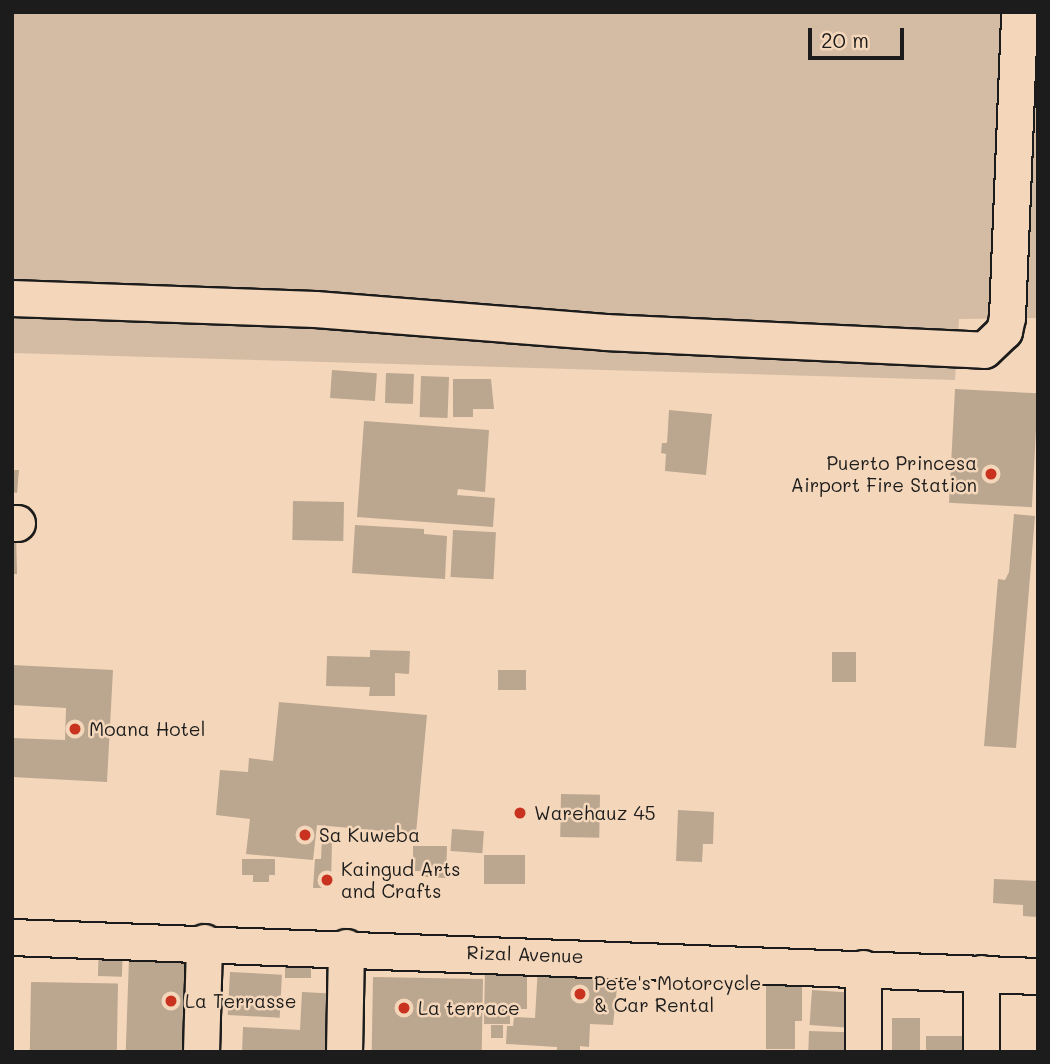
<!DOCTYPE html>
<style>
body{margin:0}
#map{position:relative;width:1050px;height:1064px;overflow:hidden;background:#f4d7ba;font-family:Mali,sans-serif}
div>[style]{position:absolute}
.green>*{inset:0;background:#d4bba3}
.building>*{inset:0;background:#bba690;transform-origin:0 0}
.roads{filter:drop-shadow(2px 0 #1c1c1c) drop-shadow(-2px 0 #1c1c1c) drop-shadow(0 2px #1c1c1c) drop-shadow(0 -2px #1c1c1c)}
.minor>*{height:35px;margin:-17.5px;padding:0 17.5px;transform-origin:17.5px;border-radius:17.5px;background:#f4d7ba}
.dots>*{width:19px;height:19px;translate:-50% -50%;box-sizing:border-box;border:4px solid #f4d7ba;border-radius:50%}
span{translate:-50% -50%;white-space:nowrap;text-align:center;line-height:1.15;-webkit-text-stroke:5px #f4d7ba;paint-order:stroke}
.poi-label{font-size:19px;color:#1c1c1c}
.right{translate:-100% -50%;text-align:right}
.left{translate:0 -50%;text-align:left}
.street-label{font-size:19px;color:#1c1c1c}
.frame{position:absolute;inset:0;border:14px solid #1c1c1c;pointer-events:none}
.scale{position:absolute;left:808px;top:28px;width:96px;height:32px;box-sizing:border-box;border:4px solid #1c1c1c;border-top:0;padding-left:9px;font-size:21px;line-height:24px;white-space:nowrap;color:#1c1c1c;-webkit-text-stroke:5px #f4d7ba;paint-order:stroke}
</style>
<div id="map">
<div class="green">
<i style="clip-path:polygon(12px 12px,1038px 12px,1038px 318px,959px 319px,955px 380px,12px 353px)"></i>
</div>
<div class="building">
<i style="left:332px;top:370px;width:45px;height:28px;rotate:4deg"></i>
<i style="left:386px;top:373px;width:28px;height:30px;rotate:2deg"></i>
<i style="left:421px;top:376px;width:28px;height:41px;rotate:2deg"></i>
<i style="clip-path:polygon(453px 379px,491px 379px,494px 409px,473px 409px,473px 417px,453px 417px)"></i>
<i style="left:955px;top:389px;width:83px;height:114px;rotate:3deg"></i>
<i style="clip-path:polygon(669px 410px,712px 414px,706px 475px,665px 471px,666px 454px,661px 453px,662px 443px,667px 443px)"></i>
<i style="clip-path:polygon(364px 421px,489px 430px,485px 492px,458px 489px,457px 495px,495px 498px,493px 527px,357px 517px)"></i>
<i style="clip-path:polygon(12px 470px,19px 470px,17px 493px,12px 492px)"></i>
<i style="left:293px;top:501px;width:51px;height:39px;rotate:1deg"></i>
<i style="clip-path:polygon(1014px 514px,1035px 516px,1016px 748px,984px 746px,998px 579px,1005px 580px,1009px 572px)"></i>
<i style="clip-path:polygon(355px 525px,424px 529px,424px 534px,447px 536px,445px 579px,352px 573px)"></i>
<i style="left:453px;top:530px;width:43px;height:47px;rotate:3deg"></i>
<i style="clip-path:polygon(12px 531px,16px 531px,17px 574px,12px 574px)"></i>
<i style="clip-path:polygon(370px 650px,410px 651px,409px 674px,395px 673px,395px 696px,369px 696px,370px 687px,326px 686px,327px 656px,370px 657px)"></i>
<i style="left:832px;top:652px;width:24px;height:30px"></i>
<i style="clip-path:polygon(12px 665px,113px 670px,107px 782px,12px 777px,12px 738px,65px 740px,66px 708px,12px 705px)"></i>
<i style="left:498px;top:670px;width:28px;height:20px"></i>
<i style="clip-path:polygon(279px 702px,427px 715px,416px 834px,317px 825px,313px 860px,246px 854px,250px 819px,216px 815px,220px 770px,248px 772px,249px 758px,273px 761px)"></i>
<i style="left:561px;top:794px;width:39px;height:43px;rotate:1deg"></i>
<i style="clip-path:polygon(678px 810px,714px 812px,713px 844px,703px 844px,702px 862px,676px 861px)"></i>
<i style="left:452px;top:829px;width:32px;height:22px;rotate:4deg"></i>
<i style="clip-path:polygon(322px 837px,332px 838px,331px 888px,313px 888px,315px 859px,321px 859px)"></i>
<i style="clip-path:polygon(413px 846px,447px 846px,446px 878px,425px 877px,425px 871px,413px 871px)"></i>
<i style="left:525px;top:855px;width:29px;height:41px;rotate:90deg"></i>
<i style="clip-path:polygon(242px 859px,275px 859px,275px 875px,269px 875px,269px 882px,253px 882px,253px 875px,242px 875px)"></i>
<i style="clip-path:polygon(994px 879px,1038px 881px,1038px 917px,1023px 916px,1023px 905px,993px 903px)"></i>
<i style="left:99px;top:945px;width:24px;height:31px;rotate:2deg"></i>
<i style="left:129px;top:958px;width:61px;height:94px;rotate:2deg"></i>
<i style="left:285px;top:960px;width:26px;height:18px"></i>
<i style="clip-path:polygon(485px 965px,527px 965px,527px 1009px,510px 1009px,510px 1024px,484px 1024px)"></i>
<i style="clip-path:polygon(538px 966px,619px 970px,613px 1025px,590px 1024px,589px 1047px,580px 1046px,580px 1052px,557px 1052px,557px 1047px,506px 1044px,507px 1026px,513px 1026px,514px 1017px,535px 1018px)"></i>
<i style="left:230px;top:972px;width:52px;height:43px;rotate:3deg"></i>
<i style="left:373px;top:977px;width:110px;height:75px;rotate:1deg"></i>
<i style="clip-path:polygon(766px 980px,795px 980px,795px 987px,802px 987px,802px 1021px,795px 1021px,795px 1049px,766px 1049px)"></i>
<i style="left:31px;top:982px;width:87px;height:70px;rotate:1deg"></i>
<i style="left:812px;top:990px;width:47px;height:35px;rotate:4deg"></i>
<i style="clip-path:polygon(302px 992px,340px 994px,338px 1052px,242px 1052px,243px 1027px,300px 1030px)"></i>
<i style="left:892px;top:1018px;width:28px;height:34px"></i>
<i style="left:491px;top:1025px;width:12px;height:13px"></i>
<i style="left:809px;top:1031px;width:46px;height:21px;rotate:2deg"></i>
<i style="left:926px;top:1036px;width:46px;height:16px"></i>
</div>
<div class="roads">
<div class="minor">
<i style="left:12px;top:298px;width:303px;rotate:2.1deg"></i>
<i style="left:315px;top:309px;width:291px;rotate:4.5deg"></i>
<i style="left:605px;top:332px;width:379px;rotate:2.7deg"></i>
<i style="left:984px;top:350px;width:28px;rotate:-44deg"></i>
<i style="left:1004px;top:331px;width:14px;rotate:-78deg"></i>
<i style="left:1007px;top:317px;width:305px;rotate:-87.7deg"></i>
<i style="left:12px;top:523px;width:5px"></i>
<i style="left:12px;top:937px;width:1027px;rotate:2.18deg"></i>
<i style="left:863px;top:968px;width:84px;rotate:90deg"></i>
<i style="left:981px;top:973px;width:79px;rotate:90deg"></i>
<i style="left:201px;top:1052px;width:110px;rotate:-88.4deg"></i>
<i style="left:344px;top:1052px;width:105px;rotate:-88.9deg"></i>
</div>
</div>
<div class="dots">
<i style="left:991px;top:474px;background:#c8321e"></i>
<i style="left:75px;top:729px;background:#c8321e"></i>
<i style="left:520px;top:813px;background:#c8321e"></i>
<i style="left:305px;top:835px;background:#c8321e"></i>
<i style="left:327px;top:880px;background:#c8321e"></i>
<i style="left:580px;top:994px;background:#c8321e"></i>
<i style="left:171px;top:1001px;background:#c8321e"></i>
<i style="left:404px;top:1008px;background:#c8321e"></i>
</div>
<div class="poi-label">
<span class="right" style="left:977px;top:474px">Puerto Princesa<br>Airport Fire Station</span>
<span class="left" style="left:89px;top:729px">Moana Hotel</span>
<span class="left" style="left:534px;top:813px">Warehauz 45</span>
<span class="left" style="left:319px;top:835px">Sa Kuweba</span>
<span class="left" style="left:341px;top:880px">Kaingud Arts<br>and Crafts</span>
<span class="left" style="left:594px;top:994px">Pete's Motorcycle<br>&amp; Car Rental</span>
<span class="left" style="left:185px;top:1001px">La Terrasse</span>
<span class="left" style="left:418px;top:1008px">La terrace</span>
</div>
<div class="street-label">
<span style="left:525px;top:954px;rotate:2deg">Rizal Avenue</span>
</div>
<div class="frame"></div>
<div class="scale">20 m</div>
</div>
